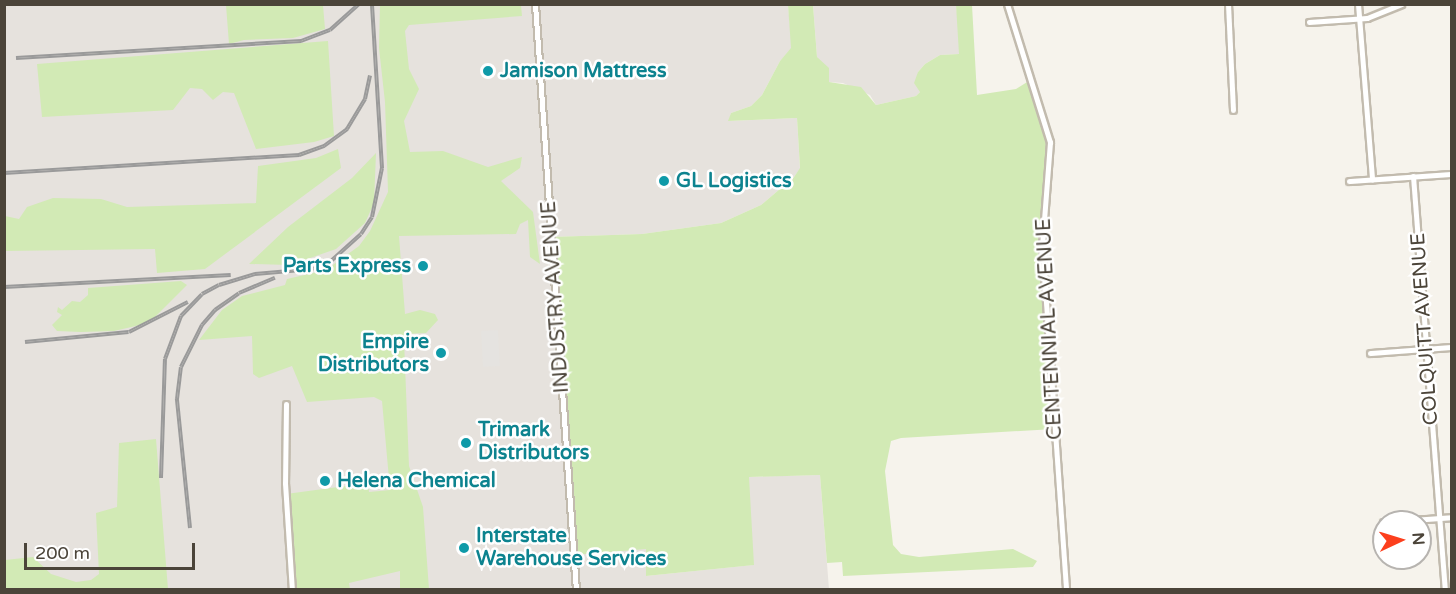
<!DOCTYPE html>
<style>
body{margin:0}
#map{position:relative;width:1456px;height:594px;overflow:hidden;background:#f6f3ec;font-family:"Varela Round",sans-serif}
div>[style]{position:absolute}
.industrial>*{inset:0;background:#e6e2dd}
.green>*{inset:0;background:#d2eab5}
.parking>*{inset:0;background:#e5e3e0;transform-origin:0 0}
.roads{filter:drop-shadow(2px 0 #c2bbae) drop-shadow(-2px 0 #c2bbae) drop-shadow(0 2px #c2bbae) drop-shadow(0 -2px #c2bbae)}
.minor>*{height:5px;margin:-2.5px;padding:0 2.5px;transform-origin:2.5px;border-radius:2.5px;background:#fff}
.rail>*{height:4px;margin-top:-2px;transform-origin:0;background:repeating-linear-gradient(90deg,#fff 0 4.5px,#9a9a9a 0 9px);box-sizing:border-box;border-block:2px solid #9a9a9a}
.dots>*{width:16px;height:16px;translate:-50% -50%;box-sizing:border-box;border:3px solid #fff;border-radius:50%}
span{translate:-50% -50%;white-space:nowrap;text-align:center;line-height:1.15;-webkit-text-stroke:5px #fff;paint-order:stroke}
.culture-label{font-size:20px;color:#0d838f;font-weight:700}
.left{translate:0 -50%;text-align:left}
.right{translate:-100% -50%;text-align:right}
.street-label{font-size:20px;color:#4b4439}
.frame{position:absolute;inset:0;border:6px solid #4b4439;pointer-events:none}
.north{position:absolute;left:1372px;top:510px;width:60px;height:60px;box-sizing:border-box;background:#fff;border:2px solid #b7b4b0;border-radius:50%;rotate:86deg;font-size:16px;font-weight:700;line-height:24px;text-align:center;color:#4b4439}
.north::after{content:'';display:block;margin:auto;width:21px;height:27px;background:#fc3f1d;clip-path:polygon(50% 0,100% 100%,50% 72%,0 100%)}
.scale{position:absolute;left:24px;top:543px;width:171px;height:27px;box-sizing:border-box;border:3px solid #4b4439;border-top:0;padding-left:8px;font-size:18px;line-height:21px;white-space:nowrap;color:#4b4439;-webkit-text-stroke:4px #fff;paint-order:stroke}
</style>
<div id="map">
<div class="industrial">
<i style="clip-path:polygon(5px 5px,788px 5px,792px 48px,780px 61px,762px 95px,751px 106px,731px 113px,729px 121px,797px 118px,800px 169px,794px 177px,761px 205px,721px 223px,642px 234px,552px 237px,647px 549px,646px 576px,753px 565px,748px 477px,820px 475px,829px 589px,5px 589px)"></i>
<i style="clip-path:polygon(813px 5px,956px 5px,961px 48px,959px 54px,940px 55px,925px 64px,918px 72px,920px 92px,916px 96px,876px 105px,870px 95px,843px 83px,829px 82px,817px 57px)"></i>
</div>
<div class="green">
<i style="clip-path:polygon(226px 5px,323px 5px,325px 29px,293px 38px,244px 40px,229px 44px)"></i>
<i style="clip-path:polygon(380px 5px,521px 5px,522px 16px,409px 25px,405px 31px,409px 69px,419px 89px,404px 121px,410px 152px,443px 151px,488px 167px,522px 157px,520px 168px,501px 181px,533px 212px,540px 264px,530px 257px,528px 220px,520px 224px,516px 234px,399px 236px,405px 314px,420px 310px,435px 314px,438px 320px,426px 333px,405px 334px,404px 340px,409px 466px,423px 507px,429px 589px,400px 589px,400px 571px,349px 583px,350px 589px,292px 589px,286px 494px,368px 483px,369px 492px,390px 490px,382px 401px,374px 397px,307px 402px,292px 366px,259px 378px,253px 374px,252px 336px,199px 340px,222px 310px,242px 296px,285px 285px,287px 279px,326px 270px,359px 246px,370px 231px,388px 192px,385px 102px,379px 48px)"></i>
<i style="clip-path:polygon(788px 5px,813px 5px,817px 57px,829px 68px,829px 82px,861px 87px,876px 105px,916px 96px,920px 92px,914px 83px,918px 72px,925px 64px,940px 55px,959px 54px,956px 5px,972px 5px,977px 95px,1016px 89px,1032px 79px,1048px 130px,1042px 229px,1054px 429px,901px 438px,891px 441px,885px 471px,893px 545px,901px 554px,919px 557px,1013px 549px,1037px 561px,1033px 567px,843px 576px,842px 562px,827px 563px,820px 475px,749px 477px,754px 565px,646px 576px,646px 549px,574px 555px,551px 237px,642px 234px,721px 223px,761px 205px,794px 177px,800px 168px,797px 118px,728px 121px,731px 113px,751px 106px,762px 95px,780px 61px,791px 48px)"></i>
<i style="clip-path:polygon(328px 41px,334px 136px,314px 142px,256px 149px,234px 93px,223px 92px,213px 100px,202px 89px,190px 88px,173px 110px,42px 117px,37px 64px)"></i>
<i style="clip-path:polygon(338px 149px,341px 168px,205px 269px,157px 273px,155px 249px,5px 251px,5px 216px,19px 219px,27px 207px,53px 198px,101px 199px,127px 207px,256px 203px,258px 166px,316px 158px)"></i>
<i style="clip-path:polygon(376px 153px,374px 203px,365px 223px,336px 249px,290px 265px,249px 264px,288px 227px,352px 178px)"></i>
<i style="clip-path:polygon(181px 281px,187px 285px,155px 317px,140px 325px,114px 331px,81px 332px,57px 331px,52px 325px,62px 315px,57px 312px,58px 307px,62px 310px,72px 301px,80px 302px,88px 295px,88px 288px)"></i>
<i style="clip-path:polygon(156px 439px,168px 589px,5px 589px,5px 560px,33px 557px,51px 574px,76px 582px,91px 580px,99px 574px,96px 513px,117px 507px,119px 443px)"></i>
</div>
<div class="parking">
<i style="left:498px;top:330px;width:36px;height:17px;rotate:87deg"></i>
</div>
<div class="roads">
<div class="minor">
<i style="left:535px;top:4px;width:587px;rotate:86deg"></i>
<i style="left:1007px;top:4px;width:145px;rotate:72.7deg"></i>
<i style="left:1050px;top:142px;width:103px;rotate:94.4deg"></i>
<i style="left:1042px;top:245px;width:346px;rotate:86deg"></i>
<i style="left:1228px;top:4px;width:106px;rotate:87.3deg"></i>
<i style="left:1358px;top:4px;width:176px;rotate:85.4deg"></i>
<i style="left:1309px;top:22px;width:58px;rotate:-3.9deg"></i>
<i style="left:1367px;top:18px;width:37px;rotate:-22deg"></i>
<i style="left:1413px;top:176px;width:415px;rotate:85.6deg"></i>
<i style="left:1349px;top:181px;width:103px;rotate:-3.9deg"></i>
<i style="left:1370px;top:353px;width:82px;rotate:-4.2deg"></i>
<i style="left:286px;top:404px;width:79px;rotate:90.7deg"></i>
<i style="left:285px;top:483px;width:107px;rotate:86.3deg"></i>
<i style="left:1383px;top:522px;width:69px;rotate:-4.1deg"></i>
</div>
</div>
<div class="rail">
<i style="left:16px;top:58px;width:286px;rotate:-3.4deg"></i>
<i style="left:301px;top:41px;width:31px;rotate:-21deg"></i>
<i style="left:330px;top:30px;width:39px;rotate:-42deg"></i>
<i style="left:4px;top:173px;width:296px;rotate:-3.5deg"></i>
<i style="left:299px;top:155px;width:27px;rotate:-20deg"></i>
<i style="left:324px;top:146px;width:29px;rotate:-36deg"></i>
<i style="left:347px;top:129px;width:35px;rotate:-59deg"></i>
<i style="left:365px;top:99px;width:24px;rotate:-78deg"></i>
<i style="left:4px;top:287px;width:227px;rotate:-3deg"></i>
<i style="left:25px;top:342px;width:104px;rotate:-5.5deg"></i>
<i style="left:129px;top:332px;width:66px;rotate:-27deg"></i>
<i style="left:161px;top:478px;width:119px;rotate:-88.1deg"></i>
<i style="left:165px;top:359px;width:46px;rotate:-69.6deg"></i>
<i style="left:181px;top:316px;width:30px;rotate:-46deg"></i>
<i style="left:202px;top:294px;width:19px;rotate:-28deg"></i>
<i style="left:219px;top:285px;width:38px;rotate:-17deg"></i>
<i style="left:255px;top:274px;width:58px;rotate:-4.9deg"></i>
<i style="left:313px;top:269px;width:20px;rotate:-24deg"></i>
<i style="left:331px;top:261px;width:40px;rotate:-42deg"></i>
<i style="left:361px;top:234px;width:20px;rotate:-57deg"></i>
<i style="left:372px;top:217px;width:50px;rotate:-78.5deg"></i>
<i style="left:382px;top:168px;width:164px;rotate:-93.5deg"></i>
<i style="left:190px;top:528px;width:130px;rotate:-95.8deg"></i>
<i style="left:177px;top:399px;width:32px;rotate:-83deg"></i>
<i style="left:181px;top:367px;width:47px;rotate:-63.4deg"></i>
<i style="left:202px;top:325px;width:20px;rotate:-49deg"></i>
<i style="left:215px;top:310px;width:29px;rotate:-35deg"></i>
<i style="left:239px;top:293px;width:39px;rotate:-23deg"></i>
</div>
<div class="dots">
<i style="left:488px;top:71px;background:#0f9aa8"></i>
<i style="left:664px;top:181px;background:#0f9aa8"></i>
<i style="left:423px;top:266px;background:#0f9aa8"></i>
<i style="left:441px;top:353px;background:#0f9aa8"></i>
<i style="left:466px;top:443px;background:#0f9aa8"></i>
<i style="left:325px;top:481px;background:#0f9aa8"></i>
<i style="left:464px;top:548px;background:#0f9aa8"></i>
</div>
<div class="culture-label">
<span class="left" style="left:500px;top:71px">Jamison Mattress</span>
<span class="left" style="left:676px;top:181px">GL Logistics</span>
<span class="right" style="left:411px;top:266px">Parts Express</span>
<span class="right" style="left:429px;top:354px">Empire<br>Distributors</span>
<span class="left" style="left:478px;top:442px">Trimark<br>Distributors</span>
<span class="left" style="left:337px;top:481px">Helena Chemical</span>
<span class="left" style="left:476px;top:548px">Interstate<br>Warehouse Services</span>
</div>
<div class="street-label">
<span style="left:556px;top:297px;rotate:-94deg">INDUSTRY AVENUE</span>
<span style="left:1050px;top:329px;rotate:-93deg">CENTENNIAL AVENUE</span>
<span style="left:1425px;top:329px;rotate:-94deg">COLQUITT AVENUE</span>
</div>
<div class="frame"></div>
<div class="north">N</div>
<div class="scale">200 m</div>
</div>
